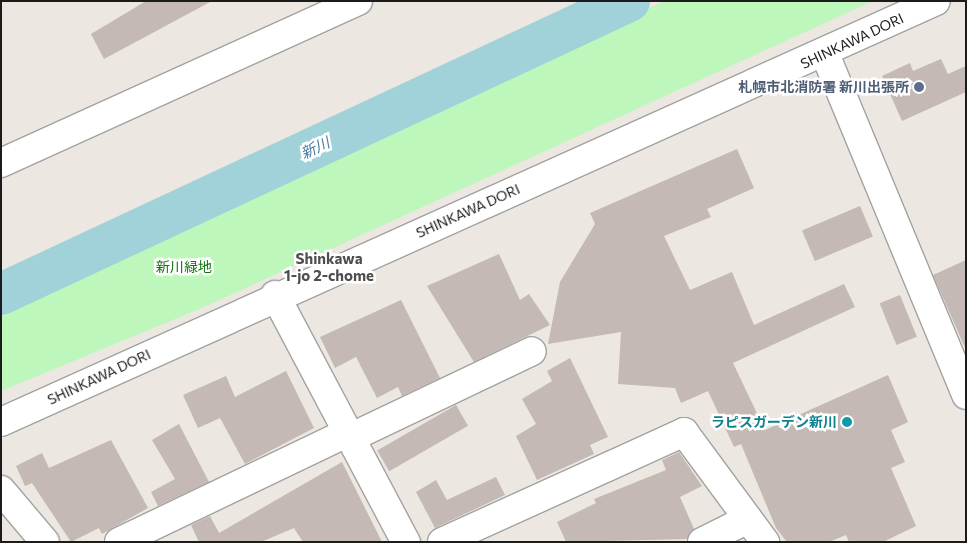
<!DOCTYPE html>
<meta charset="utf-8">
<style>
body{margin:0}
#map{position:relative;width:967px;height:543px;overflow:hidden;background:#ece7e0;font-family:Commissioner,"Noto Sans JP",sans-serif}
div>[style]{position:absolute}
.park>*{inset:0;background:#bdf7bc}
.river>*{height:42px;margin:-21px;padding:0 21px;transform-origin:21px;border-radius:21px;background:#a1d2da}
.building>*{inset:0;background:#c4b9b4;transform-origin:0 0}
.roads{filter:drop-shadow(1px 0 #a2a2a2) drop-shadow(-1px 0 #a2a2a2) drop-shadow(0 1px #a2a2a2) drop-shadow(0 -1px #a2a2a2)}
.minor>*{height:28px;margin:-14px;padding:0 14px;transform-origin:14px;border-radius:14px;background:#fff}
.dots>*{width:14px;height:14px;translate:-50% -50%;box-sizing:border-box;border:2px solid #fff;border-radius:50%}
span{translate:-50% -50%;white-space:nowrap;text-align:center;line-height:1.15;-webkit-text-stroke:5px #fff;paint-order:stroke}
.street-label{font-size:14px;color:#1b1b1b}
.service-label{font-size:14px;color:#4e5e75;font-weight:700}
.right{translate:-100% -50%;text-align:right}
.park-label{font-size:14px;color:#0d750d}
.culture-label{font-size:14px;color:#0d838f;font-weight:700}
.water-label{font-size:15px;color:#477ba0;font-style:italic}
.neighbourhood-label{font-size:15px;color:#4e4e4e;font-weight:700}
.frame{position:absolute;inset:0;border:2px solid #1b1b1b;pointer-events:none}
</style>
<div id="map">
<div class="park">
<i style="clip-path:polygon(665px 1px,873px 1px,204px 307px,1px 391px,1px 299px)"></i>
</div>
<div class="river">
<i style="left:1px;top:294px;width:693px;rotate:-25.01deg"></i>
</div>
<div class="building">
<i style="clip-path:polygon(146px 1px,212px 1px,104px 59px,91px 34px)"></i>
<i style="clip-path:polygon(941px 59px,948px 74px,966px 66px,966px 92px,902px 121px,882px 76px,910px 63px,913px 71px)"></i>
<i style="clip-path:polygon(737px 149px,754px 188px,707px 209px,711px 217px,664px 236px,690px 290px,732px 272px,754px 325px,844px 284px,855px 307px,733px 363px,765px 430px,888px 375px,908px 422px,891px 430px,905px 462px,891px 468px,916px 526px,883px 542px,849px 542px,846px 535px,829px 542px,787px 542px,776px 528px,741px 444px,734px 447px,708px 391px,681px 403px,675px 388px,618px 384px,621px 332px,548px 344px,560px 282px,595px 224px,590px 213px)"></i>
<i style="left:860px;top:206px;width:33px;height:63px;rotate:67deg"></i>
<i style="clip-path:polygon(499px 254px,520px 300px,529px 294px,550px 325px,474px 362px,427px 286px)"></i>
<i style="clip-path:polygon(966px 260px,966px 350px,933px 275px)"></i>
<i style="left:900px;top:295px;width:45px;height:22px;rotate:68deg"></i>
<i style="clip-path:polygon(401px 300px,440px 378px,402px 396px,398px 387px,377px 398px,356px 357px,335px 368px,320px 337px)"></i>
<i style="clip-path:polygon(570px 358px,608px 437px,590px 445px,594px 454px,537px 480px,516px 436px,536px 424px,522px 399px,552px 381px,547px 371px)"></i>
<i style="clip-path:polygon(286px 371px,314px 428px,245px 464px,220px 418px,198px 428px,183px 395px,226px 376px,235px 397px)"></i>
<i style="left:456px;top:405px;width:24px;height:91px;rotate:60deg"></i>
<i style="clip-path:polygon(179px 424px,209px 482px,158px 506px,151px 492px,175px 479px,152px 440px)"></i>
<i style="clip-path:polygon(111px 440px,148px 508px,102px 534px,99px 528px,71px 542px,32px 483px,25px 486px,16px 466px,42px 453px,49px 468px)"></i>
<i style="clip-path:polygon(679px 452px,702px 486px,680px 497px,694px 529px,687px 539px,566px 542px,557px 522px,596px 503px,594px 499px,666px 470px,662px 460px)"></i>
<i style="clip-path:polygon(342px 462px,382px 542px,303px 542px,294px 528px,261px 542px,199px 542px,191px 525px,210px 516px,219px 533px)"></i>
<i style="clip-path:polygon(496px 477px,505px 495px,435px 528px,416px 492px,436px 480px,447px 500px)"></i>
</div>
<div class="roads">
<div class="minor">
<i style="left:825px;top:54px;width:369px;rotate:67.5deg"></i>
<i style="left:1px;top:163px;width:392px;rotate:-24.4deg"></i>
<i style="left:275px;top:295px;width:280px;rotate:62.1deg"></i>
<i style="left:1px;top:422px;width:1025px;rotate:-24.24deg"></i>
<i style="left:352px;top:437px;width:199px;rotate:-25.5deg"></i>
<i style="left:1px;top:490px;width:68px;rotate:49.8deg"></i>
<i style="left:119px;top:542px;width:255px;rotate:-25.6deg"></i>
<i style="left:442px;top:542px;width:266px;rotate:-24.4deg"></i>
<i style="left:684px;top:432px;width:137px;rotate:53.6deg"></i>
<i style="left:702px;top:542px;width:51px;rotate:-26.6deg"></i>
</div>
</div>
<div class="dots">
<i style="left:919px;top:87px;background:#5c6f8a"></i>
<i style="left:847px;top:422px;background:#0f9aa8"></i>
</div>
<div class="street-label">
<span style="left:852px;top:41px;rotate:-25deg">SHINKAWA DORI</span>
<span style="left:468px;top:211px;rotate:-24deg">SHINKAWA DORI</span>
<span style="left:99px;top:377px;rotate:-25deg">SHINKAWA DORI</span>
</div>
<div class="service-label">
<span class="right" style="left:909px;top:87px">札幌市北消防署 新川出張所</span>
</div>
<div class="park-label">
<span style="left:184px;top:267px">新川緑地</span>
</div>
<div class="culture-label">
<span class="right" style="left:837px;top:422px">ラピスガーデン新川</span>
</div>
<div class="water-label">
<span style="left:315px;top:148px;rotate:-25deg">新川</span>
</div>
<div class="neighbourhood-label">
<span style="left:329px;top:267px">Shinkawa<br>1-jo 2-chome</span>
</div>
<div class="frame"></div>
</div>
